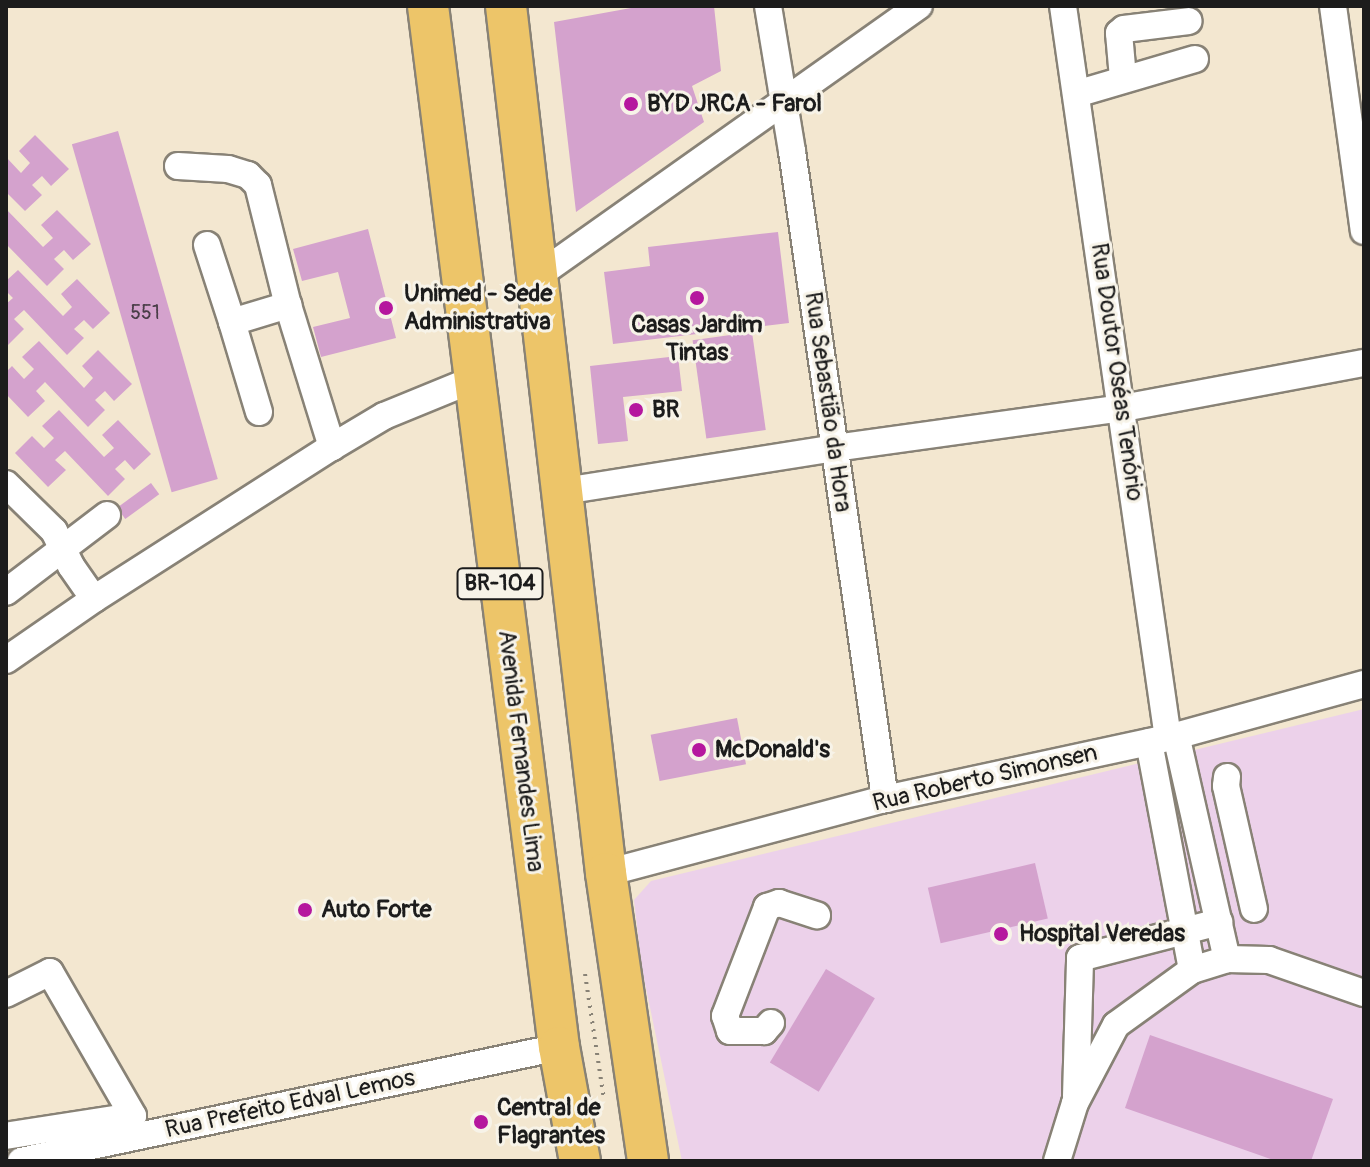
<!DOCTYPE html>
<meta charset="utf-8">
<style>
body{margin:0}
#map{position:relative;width:1370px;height:1167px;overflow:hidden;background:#f3e7d0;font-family:Pangolin,sans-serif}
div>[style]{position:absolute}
.built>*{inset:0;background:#ecd1ea}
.building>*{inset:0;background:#d4a2cd;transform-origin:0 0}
.path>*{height:4px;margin-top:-2px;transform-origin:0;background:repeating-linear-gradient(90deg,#888276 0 2px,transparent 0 8px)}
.roads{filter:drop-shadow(2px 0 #888276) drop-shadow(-2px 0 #888276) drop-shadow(0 2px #888276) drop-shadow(0 -2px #888276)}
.minor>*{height:26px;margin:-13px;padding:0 13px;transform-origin:13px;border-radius:13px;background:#fff}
.highway>*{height:40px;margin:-20px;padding:0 20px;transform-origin:20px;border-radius:20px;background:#edc569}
.dots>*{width:22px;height:22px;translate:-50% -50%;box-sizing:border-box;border:4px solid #f7f3e8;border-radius:50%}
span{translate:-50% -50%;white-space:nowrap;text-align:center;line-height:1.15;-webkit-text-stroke:6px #f7f3e8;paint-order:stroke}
.number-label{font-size:20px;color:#4a3e48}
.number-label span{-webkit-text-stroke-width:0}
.shield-label span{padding:2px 6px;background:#f7f3e8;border:2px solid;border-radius:6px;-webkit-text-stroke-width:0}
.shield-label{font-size:22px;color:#1c1c1c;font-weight:700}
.poi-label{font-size:24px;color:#1c1c1c;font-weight:700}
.left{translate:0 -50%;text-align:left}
.street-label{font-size:24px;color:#1c1c1c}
.frame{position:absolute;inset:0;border:8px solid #1c1c1c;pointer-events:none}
</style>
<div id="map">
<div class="built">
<i style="clip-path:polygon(1364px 709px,1364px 1161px,682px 1161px,642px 969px,634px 900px,651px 881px)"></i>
</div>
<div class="building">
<i style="clip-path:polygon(642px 6px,714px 6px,721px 71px,692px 86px,704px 122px,576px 212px,554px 22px)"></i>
<i style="left:118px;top:131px;width:362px;height:48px;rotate:74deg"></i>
<i style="clip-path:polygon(35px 135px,69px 169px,51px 186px,42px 176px,32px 185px,42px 195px,25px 211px,6px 192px,6px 157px,21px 173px,30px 163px,19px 151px)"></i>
<i style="clip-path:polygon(6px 209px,43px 247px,53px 238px,41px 225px,57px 210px,91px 244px,73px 260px,64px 250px,54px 259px,64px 269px,47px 286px,6px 244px)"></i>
<i style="clip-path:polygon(368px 229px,396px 338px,321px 357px,313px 327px,350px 318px,338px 272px,302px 281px,293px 249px)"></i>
<i style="clip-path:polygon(778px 232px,789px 323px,613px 344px,604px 272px,650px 266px,648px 247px)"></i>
<i style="clip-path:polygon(18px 270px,63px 316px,72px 307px,61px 294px,77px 279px,110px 313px,93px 329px,84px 320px,74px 329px,84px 338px,67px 355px,24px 310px,14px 319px,24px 329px,6px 347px,6px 304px,13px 298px,6px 291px,6px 281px)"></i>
<i style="left:752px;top:332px;width:99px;height:60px;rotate:82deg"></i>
<i style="clip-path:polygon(39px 341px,84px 388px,93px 378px,82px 366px,98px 350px,132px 384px,114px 401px,105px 391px,95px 400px,105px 410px,88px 427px,45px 382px,36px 391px,45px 401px,28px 417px,6px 394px,6px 372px,12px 366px,24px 379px,34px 369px,22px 357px)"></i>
<i style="clip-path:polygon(678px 356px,682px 391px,623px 397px,628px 441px,598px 444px,590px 366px)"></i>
<i style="clip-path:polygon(59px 410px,104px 457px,114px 448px,102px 435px,118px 420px,151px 454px,134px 470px,125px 460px,115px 469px,125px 479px,108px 496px,65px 451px,55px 460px,66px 470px,48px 487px,15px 453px,32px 436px,44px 448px,54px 438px,42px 426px)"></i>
<i style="left:151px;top:483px;width:14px;height:42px;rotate:54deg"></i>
<i style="left:737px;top:718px;width:47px;height:88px;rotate:79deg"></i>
<i style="left:1035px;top:863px;width:57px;height:110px;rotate:77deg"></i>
<i style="left:826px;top:969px;width:57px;height:109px;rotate:31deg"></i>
<i style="clip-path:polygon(1150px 1035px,1333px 1099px,1311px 1161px,1276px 1161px,1125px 1108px)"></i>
</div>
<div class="path">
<i style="left:585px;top:974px;width:126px;rotate:81.4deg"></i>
</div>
<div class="roads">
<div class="minor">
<i style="left:768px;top:6px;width:147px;rotate:80.6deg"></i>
<i style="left:792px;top:151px;width:655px;rotate:81.83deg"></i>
<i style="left:1063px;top:6px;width:739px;rotate:81.84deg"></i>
<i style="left:1333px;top:6px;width:227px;rotate:82.2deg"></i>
<i style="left:1123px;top:78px;width:45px;rotate:-95.1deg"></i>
<i style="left:1119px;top:33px;width:6px;rotate:-39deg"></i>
<i style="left:1124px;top:29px;width:65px;rotate:-7deg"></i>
<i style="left:1076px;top:94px;width:124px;rotate:-16.4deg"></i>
<i style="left:178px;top:166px;width:50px;rotate:3.4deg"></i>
<i style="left:228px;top:169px;width:21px;rotate:17deg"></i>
<i style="left:248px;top:175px;width:14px;rotate:45deg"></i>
<i style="left:258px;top:185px;width:124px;rotate:76deg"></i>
<i style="left:288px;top:305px;width:149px;rotate:72.8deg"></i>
<i style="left:207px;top:245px;width:81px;rotate:72deg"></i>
<i style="left:232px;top:322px;width:59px;rotate:-16.9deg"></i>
<i style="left:536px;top:277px;width:469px;rotate:-35.3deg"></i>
<i style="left:232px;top:322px;width:94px;rotate:73.3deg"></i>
<i style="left:6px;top:484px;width:67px;rotate:44.4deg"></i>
<i style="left:54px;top:531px;width:39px;rotate:64deg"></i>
<i style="left:71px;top:566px;width:40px;rotate:55.1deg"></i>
<i style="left:564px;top:491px;width:273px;rotate:-9deg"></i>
<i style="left:834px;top:448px;width:292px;rotate:-7.9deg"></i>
<i style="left:1123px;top:408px;width:245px;rotate:-10.6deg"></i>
<i style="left:6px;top:592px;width:127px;rotate:-37.3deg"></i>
<i style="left:6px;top:660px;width:107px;rotate:-34.7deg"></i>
<i style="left:94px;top:599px;width:282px;rotate:-32.6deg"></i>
<i style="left:332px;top:447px;width:61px;rotate:-30.8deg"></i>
<i style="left:384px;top:416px;width:97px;rotate:-22.3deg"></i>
<i style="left:1176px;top:735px;width:230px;rotate:77.2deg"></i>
<i style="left:1149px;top:742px;width:232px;rotate:79.3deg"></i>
<i style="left:1227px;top:777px;width:9px;rotate:96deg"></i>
<i style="left:1226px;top:786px;width:126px;rotate:77.2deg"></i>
<i style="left:606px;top:873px;width:289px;rotate:-14.9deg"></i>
<i style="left:885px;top:799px;width:289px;rotate:-12.2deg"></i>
<i style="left:1168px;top:738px;width:203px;rotate:-15.4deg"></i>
<i style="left:6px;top:994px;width:49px;rotate:-26.6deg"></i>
<i style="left:50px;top:972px;width:166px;rotate:60deg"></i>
<i style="left:133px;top:1116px;width:129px;rotate:171.1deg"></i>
<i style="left:771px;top:1023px;width:11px;rotate:131deg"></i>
<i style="left:764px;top:1031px;width:34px;rotate:180deg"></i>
<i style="left:730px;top:1031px;width:16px;rotate:-108deg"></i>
<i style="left:725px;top:1016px;width:117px;rotate:-68.9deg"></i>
<i style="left:767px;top:907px;width:13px;rotate:-18deg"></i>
<i style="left:779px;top:903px;width:40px;rotate:18deg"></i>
<i style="left:1076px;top:1096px;width:138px;rotate:-88.3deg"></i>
<i style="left:1080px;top:958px;width:144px;rotate:-14.5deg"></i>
<i style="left:21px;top:1161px;width:550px;rotate:-11.96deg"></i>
<i style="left:1057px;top:1161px;width:61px;rotate:-72.8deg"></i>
<i style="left:1075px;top:1103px;width:88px;rotate:-62.3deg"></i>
<i style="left:1116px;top:1025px;width:94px;rotate:-35.9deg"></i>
<i style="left:1192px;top:970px;width:37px;rotate:-17deg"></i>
<i style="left:1227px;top:959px;width:42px;rotate:1.4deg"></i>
<i style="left:1269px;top:960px;width:101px;rotate:19.2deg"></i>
</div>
<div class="highway">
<i style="left:428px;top:6px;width:1049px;rotate:82.83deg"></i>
<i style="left:559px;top:1047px;width:116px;rotate:79.6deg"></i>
<i style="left:506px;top:6px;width:873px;rotate:83.42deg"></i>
<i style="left:606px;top:873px;width:291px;rotate:81.7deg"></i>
</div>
</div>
<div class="dots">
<i style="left:631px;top:104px;background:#b5179e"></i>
<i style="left:697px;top:298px;background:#b5179e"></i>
<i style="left:386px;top:308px;background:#b5179e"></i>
<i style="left:636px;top:410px;background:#b5179e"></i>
<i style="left:699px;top:750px;background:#b5179e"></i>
<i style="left:305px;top:910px;background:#b5179e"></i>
<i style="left:1001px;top:934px;background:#b5179e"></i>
<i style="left:481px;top:1122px;background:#b5179e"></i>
</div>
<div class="number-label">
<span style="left:145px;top:312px">551</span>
</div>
<div class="shield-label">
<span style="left:500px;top:584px">BR-104</span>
</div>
<div class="poi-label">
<span class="left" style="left:647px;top:104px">BYD JRCA - Farol</span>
<span class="left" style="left:404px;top:308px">Unimed - Sede<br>Administrativa</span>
<span style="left:697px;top:339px">Casas Jardim<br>Tintas</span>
<span class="left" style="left:652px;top:410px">BR</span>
<span class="left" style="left:715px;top:750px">McDonald's</span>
<span class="left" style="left:321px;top:910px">Auto Forte</span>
<span class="left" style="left:1019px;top:934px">Hospital Veredas</span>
<span class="left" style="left:497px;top:1122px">Central de<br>Flagrantes</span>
</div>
<div class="street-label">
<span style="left:1117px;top:372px;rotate:82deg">Rua Doutor Oséas Tenório</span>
<span style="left:828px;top:402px;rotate:82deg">Rua Sebastião da Hora</span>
<span style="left:521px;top:751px;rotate:83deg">Avenida Fernandes Lima</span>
<span style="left:985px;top:778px;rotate:-13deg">Rua Roberto Simonsen</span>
<span style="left:290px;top:1104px;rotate:-12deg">Rua Prefeito Edval Lemos</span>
</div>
<div class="frame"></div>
</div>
